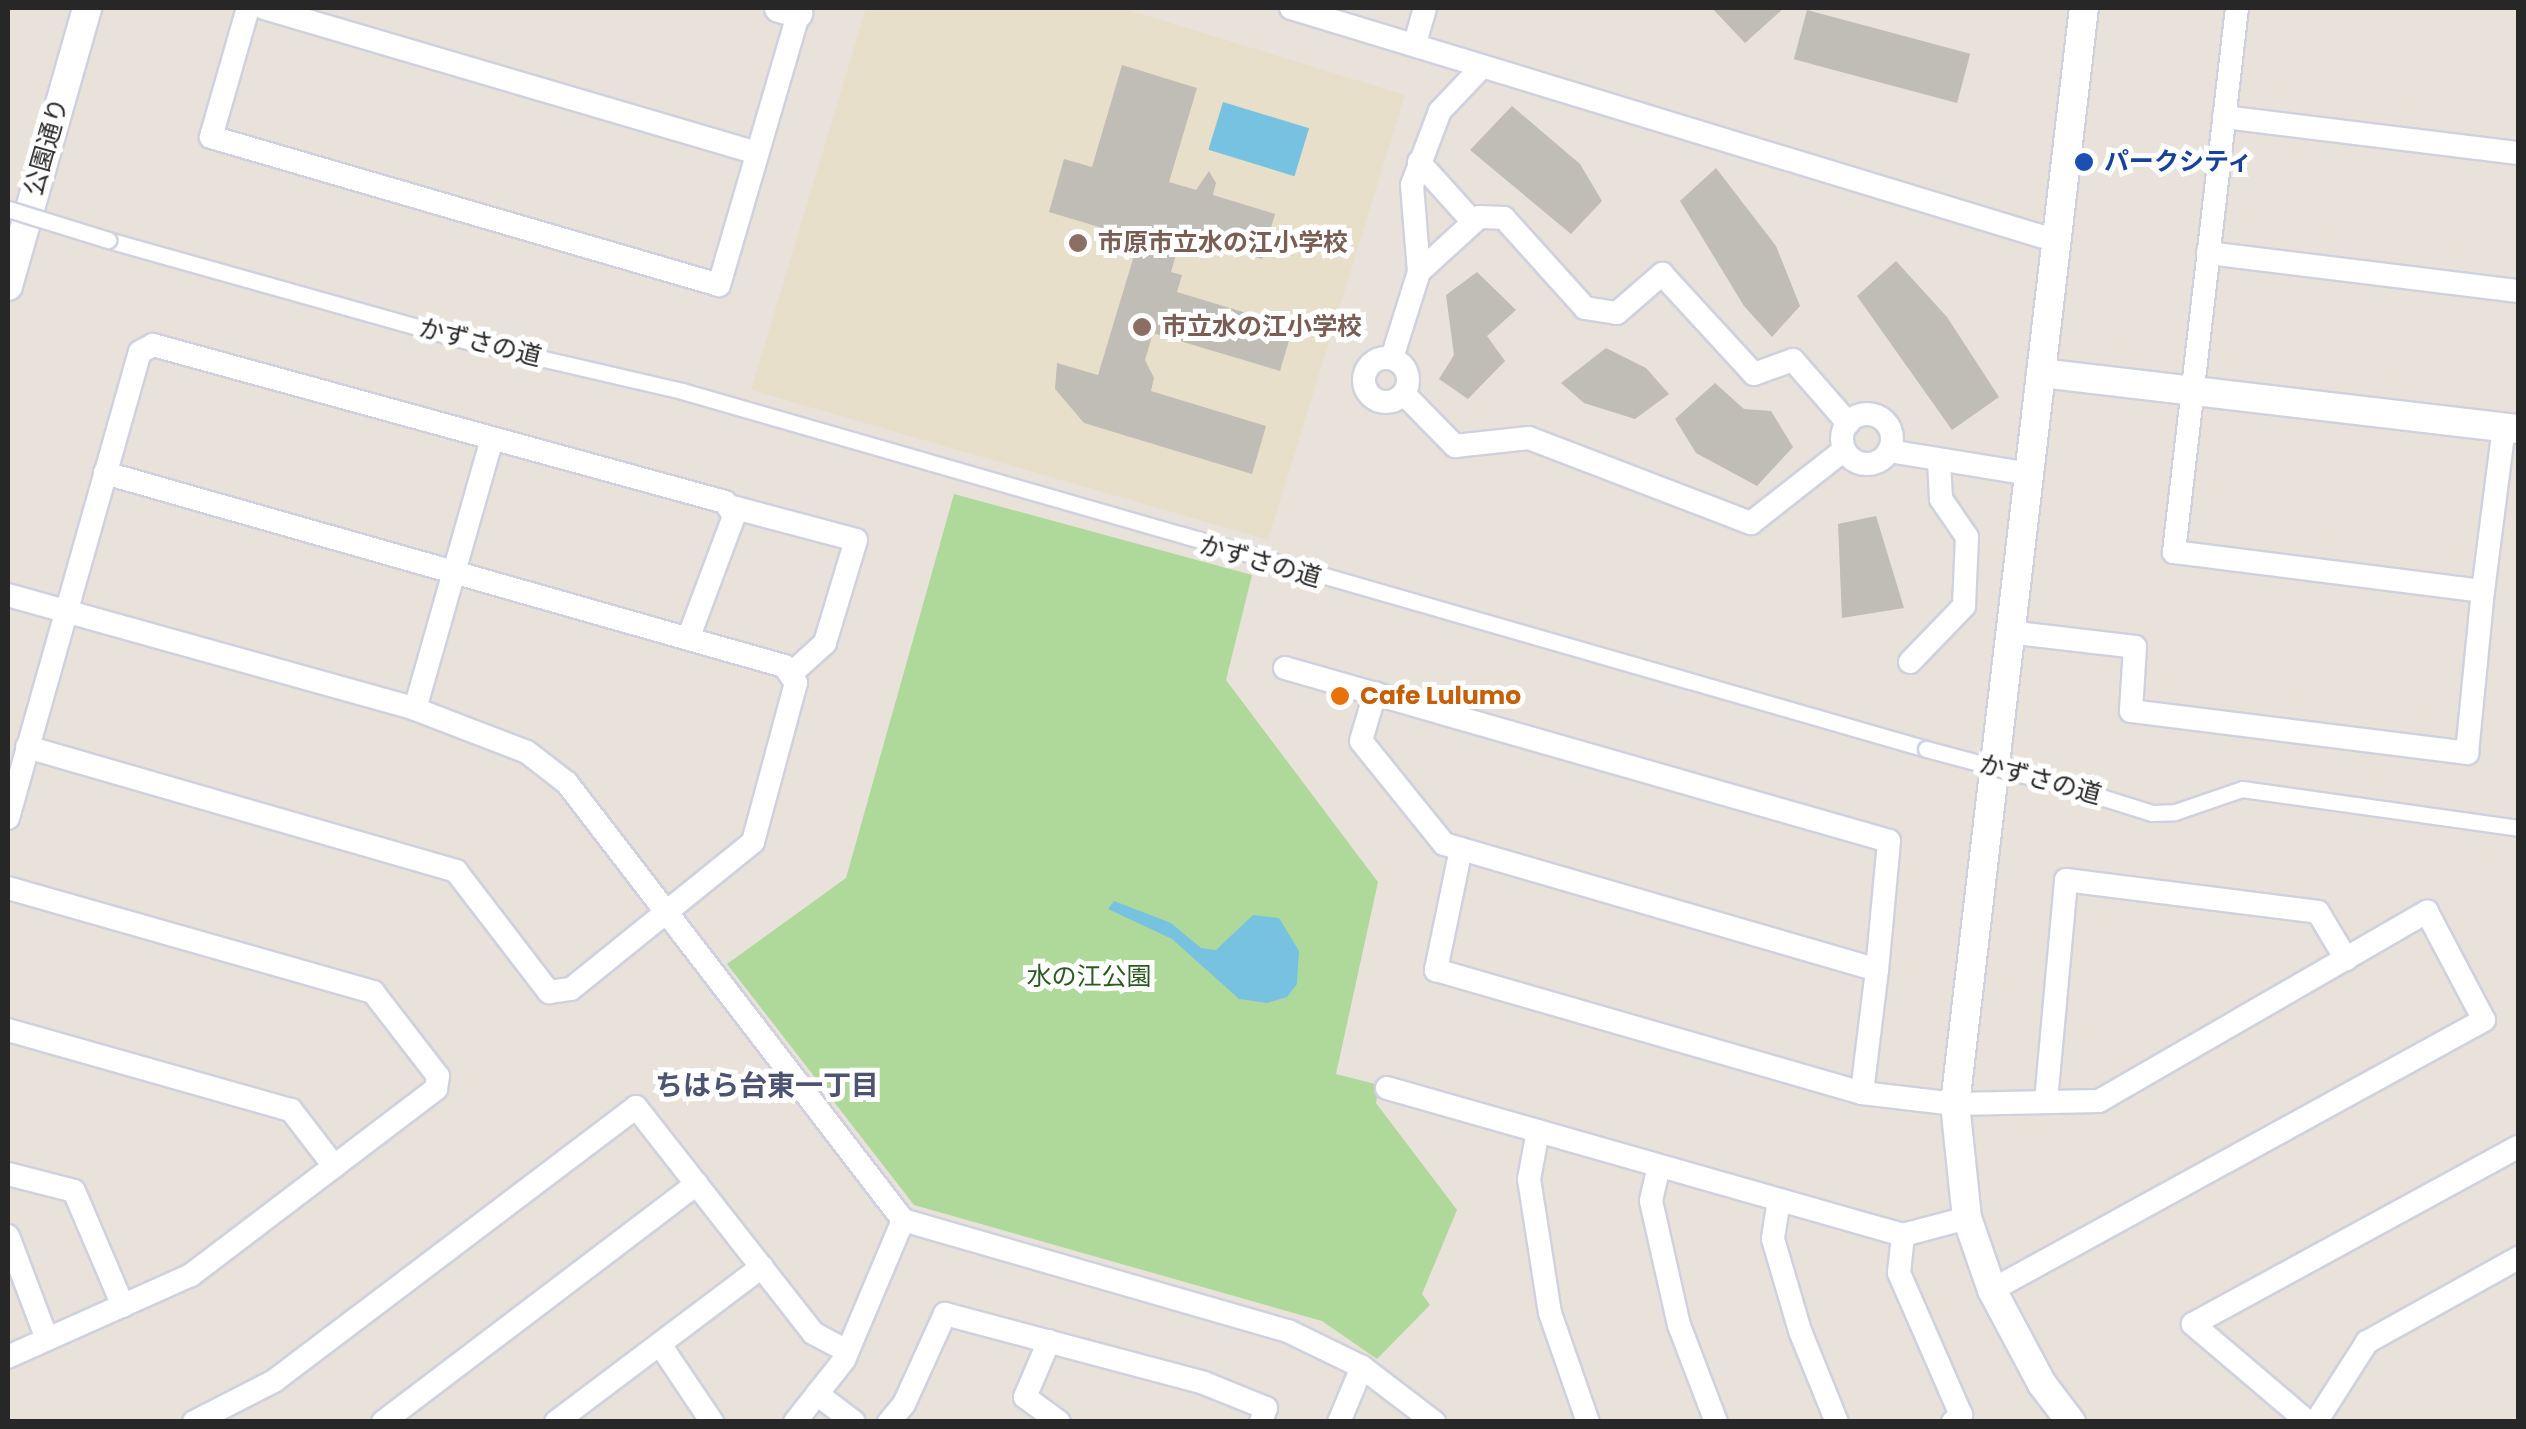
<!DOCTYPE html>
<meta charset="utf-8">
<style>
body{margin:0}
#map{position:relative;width:2526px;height:1429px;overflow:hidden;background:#e8e2da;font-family:Poppins,"Noto Sans JP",sans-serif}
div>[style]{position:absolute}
.education>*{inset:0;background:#e8dfca}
.green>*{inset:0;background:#afd99b}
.water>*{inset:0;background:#77c2e0;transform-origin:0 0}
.building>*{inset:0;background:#c0bcb6;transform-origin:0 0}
.roads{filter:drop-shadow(2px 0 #cfd2de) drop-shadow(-2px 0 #cfd2de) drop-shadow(0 2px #cfd2de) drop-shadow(0 -2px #cfd2de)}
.pedestrian>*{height:15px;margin:-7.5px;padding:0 7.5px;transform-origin:7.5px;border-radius:7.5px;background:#fff}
.minor>*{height:22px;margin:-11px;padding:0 11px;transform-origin:11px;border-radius:11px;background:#fff}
.minor>.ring{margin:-11px;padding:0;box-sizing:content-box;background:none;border:22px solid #fff;border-radius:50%}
.tertiary>*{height:28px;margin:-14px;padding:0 14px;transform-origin:14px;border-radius:14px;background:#fff}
.bridges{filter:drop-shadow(2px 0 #cfd2de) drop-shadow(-2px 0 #cfd2de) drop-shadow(0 2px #cfd2de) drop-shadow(0 -2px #cfd2de)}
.pedestrian-bridge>*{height:15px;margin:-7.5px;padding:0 7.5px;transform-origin:7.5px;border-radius:7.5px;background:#fff}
.dots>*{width:28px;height:28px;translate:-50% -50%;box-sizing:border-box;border:5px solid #fff;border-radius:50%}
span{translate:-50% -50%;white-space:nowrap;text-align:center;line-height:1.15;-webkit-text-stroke:10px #fff;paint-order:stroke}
.street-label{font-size:25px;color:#272727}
.transit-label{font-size:25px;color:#164399;font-weight:700}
.left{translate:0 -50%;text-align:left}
.education-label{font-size:25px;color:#785e54;font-weight:700}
.food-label{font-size:25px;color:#c56008;font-weight:700}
.park-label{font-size:25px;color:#2b5a20}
.neighbourhood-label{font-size:28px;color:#4d5372;font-weight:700}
.frame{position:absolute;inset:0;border:10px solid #272727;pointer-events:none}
</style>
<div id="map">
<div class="education">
<i style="clip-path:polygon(866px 8px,1122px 8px,1405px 95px,1268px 540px,751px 390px)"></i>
</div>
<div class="green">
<i style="clip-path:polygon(954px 494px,1252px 575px,1226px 680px,1378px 882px,1336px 1074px,1379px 1085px,1376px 1103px,1457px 1210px,1422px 1294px,1430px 1305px,1377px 1359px,1322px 1321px,914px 1205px,727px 964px,846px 878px)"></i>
</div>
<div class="water">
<i style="left:1223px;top:102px;width:90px;height:50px;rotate:17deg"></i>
<i style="clip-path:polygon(1114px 901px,1171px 923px,1201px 948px,1216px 950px,1253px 915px,1279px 918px,1299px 951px,1297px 984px,1287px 997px,1267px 1003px,1239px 999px,1172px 939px,1108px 909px)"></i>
</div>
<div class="building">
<i style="clip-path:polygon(1712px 8px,1784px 8px,1745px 43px)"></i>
<i style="left:1807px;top:10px;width:169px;height:51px;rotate:15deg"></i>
<i style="clip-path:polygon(1122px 65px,1197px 88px,1169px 182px,1196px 190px,1209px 171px,1216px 183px,1213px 195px,1275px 214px,1262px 259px,1182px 235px,1171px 272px,1182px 275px,1177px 292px,1293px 327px,1280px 371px,1153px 333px,1145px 360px,1154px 378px,1151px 391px,1266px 426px,1252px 474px,1084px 423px,1055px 389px,1057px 363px,1098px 375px,1139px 239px,1049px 212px,1064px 159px,1092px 167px)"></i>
<i style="clip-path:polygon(1512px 106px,1580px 164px,1602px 201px,1571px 234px,1470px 150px)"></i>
<i style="clip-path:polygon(1716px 168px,1776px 246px,1800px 306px,1772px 337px,1744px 306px,1680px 201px)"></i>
<i style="clip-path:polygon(1896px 261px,1947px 317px,1999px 397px,1952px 430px,1857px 296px)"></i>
<i style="clip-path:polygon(1477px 272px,1516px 310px,1487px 336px,1505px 361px,1468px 399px,1439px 379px,1454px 355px,1446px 295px)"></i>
<i style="clip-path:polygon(1606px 348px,1646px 368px,1669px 394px,1635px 419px,1584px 403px,1561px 383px)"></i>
<i style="clip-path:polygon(1715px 383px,1744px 409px,1771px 411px,1793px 447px,1757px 486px,1696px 453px,1675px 419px)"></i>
<i style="clip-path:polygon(1876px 516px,1904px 608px,1842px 618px,1838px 524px)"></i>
</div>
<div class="roads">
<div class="pedestrian">
<i style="left:108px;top:240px;width:385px;rotate:15.7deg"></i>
<i style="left:479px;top:344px;width:208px;rotate:13deg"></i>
<i style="left:682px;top:391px;width:1294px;rotate:16.05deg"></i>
<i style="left:2069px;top:787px;width:87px;rotate:17.4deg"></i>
<i style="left:2152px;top:813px;width:23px;rotate:-2deg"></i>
<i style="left:2175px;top:812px;width:71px;rotate:-18.9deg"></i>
<i style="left:2242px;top:789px;width:279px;rotate:8deg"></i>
</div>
<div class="minor">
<i style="left:248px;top:8px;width:134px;rotate:106deg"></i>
<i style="left:211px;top:137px;width:529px;rotate:16.24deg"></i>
<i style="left:719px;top:285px;width:289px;rotate:-73.7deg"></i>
<i style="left:264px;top:8px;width:514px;rotate:16.39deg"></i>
<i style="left:1291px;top:8px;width:801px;rotate:16.92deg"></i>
<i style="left:2237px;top:8px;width:548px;rotate:96.61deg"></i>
<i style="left:2174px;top:552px;width:311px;rotate:7.2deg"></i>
<i style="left:2483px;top:591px;width:165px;rotate:-82.7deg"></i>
<i style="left:1415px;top:43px;width:36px;rotate:-74deg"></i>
<i style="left:2224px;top:117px;width:296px;rotate:7deg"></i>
<i style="left:1419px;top:162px;width:81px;rotate:48deg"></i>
<i style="left:2208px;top:253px;width:312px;rotate:7deg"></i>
<i style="left:1419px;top:272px;width:81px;rotate:-42.5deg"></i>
<i style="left:1479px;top:217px;width:25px;rotate:2deg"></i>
<i style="left:1504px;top:218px;width:121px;rotate:48deg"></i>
<i style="left:1585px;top:308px;width:32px;rotate:9deg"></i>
<i style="left:1617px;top:313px;width:60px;rotate:-40.9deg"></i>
<i style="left:1662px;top:274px;width:136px;rotate:47.4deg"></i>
<i style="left:1754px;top:374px;width:41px;rotate:-19.7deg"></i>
<i style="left:1793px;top:360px;width:84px;rotate:48.9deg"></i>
<i class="ring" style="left:1364px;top:358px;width:22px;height:22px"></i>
<i style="left:1392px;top:358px;width:90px;rotate:-72.6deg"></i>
<i style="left:1419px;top:272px;width:87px;rotate:-94.6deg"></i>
<i style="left:1412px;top:185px;width:79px;rotate:-69.3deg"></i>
<i style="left:1440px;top:111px;width:58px;rotate:-46.4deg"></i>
<i style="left:1404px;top:394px;width:73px;rotate:45.6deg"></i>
<i style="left:1455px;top:446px;width:74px;rotate:-6.2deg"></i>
<i style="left:1529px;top:438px;width:238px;rotate:21deg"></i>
<i style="left:1751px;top:523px;width:118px;rotate:-38.1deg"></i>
<i class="ring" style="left:1842px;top:414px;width:28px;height:28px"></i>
<i style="left:1889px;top:451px;width:142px;rotate:9.3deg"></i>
<i style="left:732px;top:507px;width:128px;rotate:14.9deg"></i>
<i style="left:856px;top:540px;width:108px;rotate:106.8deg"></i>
<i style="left:825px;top:643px;width:43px;rotate:137.8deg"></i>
<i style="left:8px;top:595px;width:423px;rotate:15.6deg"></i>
<i style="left:415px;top:709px;width:120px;rotate:21deg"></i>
<i style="left:527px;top:752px;width:51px;rotate:37.8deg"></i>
<i style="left:567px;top:783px;width:551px;rotate:52.44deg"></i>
<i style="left:903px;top:1220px;width:401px;rotate:16.1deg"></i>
<i style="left:1288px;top:1331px;width:82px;rotate:25.9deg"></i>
<i style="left:1362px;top:1367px;width:91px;rotate:37.4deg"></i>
<i style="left:2008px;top:632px;width:128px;rotate:6.7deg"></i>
<i style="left:2135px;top:647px;width:64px;rotate:93.6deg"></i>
<i style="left:2131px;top:711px;width:339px;rotate:7.1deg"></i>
<i style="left:2467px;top:753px;width:163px;rotate:-84.4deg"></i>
<i style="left:1910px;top:662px;width:78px;rotate:-46deg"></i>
<i style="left:1964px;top:606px;width:69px;rotate:-87.5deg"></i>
<i style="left:1967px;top:537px;width:46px;rotate:-124.4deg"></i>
<i style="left:1941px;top:499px;width:37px;rotate:-93deg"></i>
<i style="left:1285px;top:668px;width:628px;rotate:15.98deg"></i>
<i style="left:1889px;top:841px;width:130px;rotate:95.3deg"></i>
<i style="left:1375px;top:693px;width:50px;rotate:106.3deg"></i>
<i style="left:1361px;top:741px;width:132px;rotate:51.1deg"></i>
<i style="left:1444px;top:844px;width:451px;rotate:16.2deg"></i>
<i style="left:1877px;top:970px;width:124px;rotate:97deg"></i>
<i style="left:415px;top:709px;width:281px;rotate:-74.1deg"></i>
<i style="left:27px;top:747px;width:447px;rotate:16.1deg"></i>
<i style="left:456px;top:871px;width:153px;rotate:52.5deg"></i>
<i style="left:549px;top:992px;width:22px;rotate:-8deg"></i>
<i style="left:571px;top:989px;width:234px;rotate:-38.9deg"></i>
<i style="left:753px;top:842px;width:165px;rotate:-74.9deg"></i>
<i style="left:796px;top:683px;width:21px;rotate:-125deg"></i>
<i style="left:784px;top:666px;width:706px;rotate:-164.13deg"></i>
<i style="left:8px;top:818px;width:484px;rotate:-74.2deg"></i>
<i style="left:140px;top:352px;width:15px;rotate:-28deg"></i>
<i style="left:153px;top:345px;width:593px;rotate:15.35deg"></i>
<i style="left:725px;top:502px;width:17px;rotate:57deg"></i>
<i style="left:734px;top:516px;width:131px;rotate:110.5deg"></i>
<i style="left:1461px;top:849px;width:124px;rotate:101.7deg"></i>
<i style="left:1436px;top:970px;width:443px;rotate:16.1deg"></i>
<i style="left:1862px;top:1093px;width:94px;rotate:6.7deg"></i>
<i style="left:1955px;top:1104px;width:144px;rotate:-1.2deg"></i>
<i style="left:2099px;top:1101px;width:379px;rotate:-30deg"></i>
<i style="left:2427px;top:912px;width:122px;rotate:62.2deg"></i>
<i style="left:2484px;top:1020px;width:561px;rotate:151.24deg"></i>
<i style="left:8px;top:888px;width:380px;rotate:15.9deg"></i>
<i style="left:373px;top:992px;width:106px;rotate:52.3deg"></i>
<i style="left:438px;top:1076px;width:13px;rotate:99deg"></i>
<i style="left:436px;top:1089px;width:308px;rotate:142.8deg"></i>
<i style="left:191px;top:1275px;width:201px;rotate:155.9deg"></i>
<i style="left:8px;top:1030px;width:294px;rotate:15.8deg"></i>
<i style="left:291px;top:1110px;width:71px;rotate:52.5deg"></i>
<i style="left:1387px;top:1088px;width:537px;rotate:15.9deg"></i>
<i style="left:2046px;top:1101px;width:222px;rotate:-84.8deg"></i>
<i style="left:2066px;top:880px;width:254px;rotate:7.2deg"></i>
<i style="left:2318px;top:912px;width:55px;rotate:59.2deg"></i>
<i style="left:1538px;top:1131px;width:49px;rotate:100.6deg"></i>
<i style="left:1529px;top:1179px;width:136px;rotate:81.1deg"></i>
<i style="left:1550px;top:1313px;width:115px;rotate:70.8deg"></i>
<i style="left:1659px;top:1166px;width:36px;rotate:103deg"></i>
<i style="left:1651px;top:1201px;width:127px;rotate:77.3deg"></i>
<i style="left:1679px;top:1325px;width:104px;rotate:69.1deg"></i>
<i style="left:8px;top:1174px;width:68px;rotate:14.4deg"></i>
<i style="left:74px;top:1191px;width:125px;rotate:66.9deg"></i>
<i style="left:1779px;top:1200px;width:39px;rotate:99deg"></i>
<i style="left:1773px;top:1239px;width:96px;rotate:73.6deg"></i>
<i style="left:1800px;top:1331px;width:98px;rotate:67.9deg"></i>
<i style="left:8px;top:1236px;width:110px;rotate:69.3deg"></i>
<i style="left:1049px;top:1341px;width:61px;rotate:113.2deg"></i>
<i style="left:1025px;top:1397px;width:42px;rotate:36.3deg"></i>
<i style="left:661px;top:1346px;width:92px;rotate:56.1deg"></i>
<i style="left:817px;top:1394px;width:46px;rotate:37.1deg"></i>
<i style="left:194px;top:1422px;width:90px;rotate:-27.1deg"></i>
<i style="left:274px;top:1381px;width:454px;rotate:-37.1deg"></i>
<i style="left:636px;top:1107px;width:287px;rotate:51.9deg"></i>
<i style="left:813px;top:1333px;width:38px;rotate:28deg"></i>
<i style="left:383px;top:1422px;width:394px;rotate:-37.2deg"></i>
<i style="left:556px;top:1422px;width:258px;rotate:-37deg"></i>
<i style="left:795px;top:1422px;width:79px;rotate:-51.7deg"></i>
<i style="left:844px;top:1360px;width:152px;rotate:-67.1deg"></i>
<i style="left:889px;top:1422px;width:23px;rotate:-50deg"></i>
<i style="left:904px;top:1404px;width:99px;rotate:-65.5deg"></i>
<i style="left:945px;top:1314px;width:268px;rotate:14.9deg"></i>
<i style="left:1204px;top:1383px;width:67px;rotate:22deg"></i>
<i style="left:1266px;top:1408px;width:15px;rotate:110deg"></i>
<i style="left:1339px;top:1422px;width:60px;rotate:-67.3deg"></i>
<i style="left:1953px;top:1422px;width:11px;rotate:-41deg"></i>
<i style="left:1961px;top:1415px;width:155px;rotate:-113.6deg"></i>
<i style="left:1899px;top:1273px;width:38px;rotate:-84deg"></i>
<i style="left:1903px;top:1235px;width:66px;rotate:-14.9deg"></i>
<i style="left:2308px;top:1422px;width:151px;rotate:-139.6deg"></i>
<i style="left:2193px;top:1324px;width:370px;rotate:-28.6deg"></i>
<i style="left:2316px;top:1422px;width:95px;rotate:-57.5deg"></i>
<i style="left:2367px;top:1342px;width:173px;rotate:-29.1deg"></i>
</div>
<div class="tertiary">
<i style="left:779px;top:8px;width:20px;rotate:15deg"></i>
<i style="left:8px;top:286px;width:289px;rotate:-74.1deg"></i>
<i style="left:2041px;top:373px;width:480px;rotate:6.7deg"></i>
<i style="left:2071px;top:1422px;width:48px;rotate:-127.3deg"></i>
<i style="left:2042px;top:1384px;width:106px;rotate:-118deg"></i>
<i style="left:1992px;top:1290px;width:76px;rotate:-109.1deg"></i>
<i style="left:1967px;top:1218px;width:115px;rotate:-96deg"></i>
<i style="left:1955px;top:1104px;width:1104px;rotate:-83.29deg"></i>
</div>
</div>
<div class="bridges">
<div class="pedestrian-bridge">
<i style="left:8px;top:209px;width:105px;rotate:17.2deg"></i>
<i style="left:1926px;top:749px;width:148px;rotate:14.9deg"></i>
</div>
</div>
<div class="dots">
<i style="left:2084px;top:162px;background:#1a4fb4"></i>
<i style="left:1078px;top:243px;background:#8d6e63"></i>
<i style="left:1142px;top:327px;background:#8d6e63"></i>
<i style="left:1340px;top:696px;background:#e8710a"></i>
</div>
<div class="street-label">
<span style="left:47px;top:147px;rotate:-74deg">公園通り</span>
<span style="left:480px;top:343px;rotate:14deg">かずさの道</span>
<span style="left:1260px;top:562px;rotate:16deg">かずさの道</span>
<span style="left:2040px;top:780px;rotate:15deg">かずさの道</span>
</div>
<div class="transit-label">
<span class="left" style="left:2104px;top:162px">パークシティ</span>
</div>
<div class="education-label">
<span class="left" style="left:1098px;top:243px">市原市立水の江小学校</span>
<span class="left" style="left:1162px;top:327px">市立水の江小学校</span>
</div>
<div class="food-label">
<span class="left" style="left:1360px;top:696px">Cafe Lulumo</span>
</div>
<div class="park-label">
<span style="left:1089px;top:977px">水の江公園</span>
</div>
<div class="neighbourhood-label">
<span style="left:767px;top:1086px">ちはら台東一丁目</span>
</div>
<div class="frame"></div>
</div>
